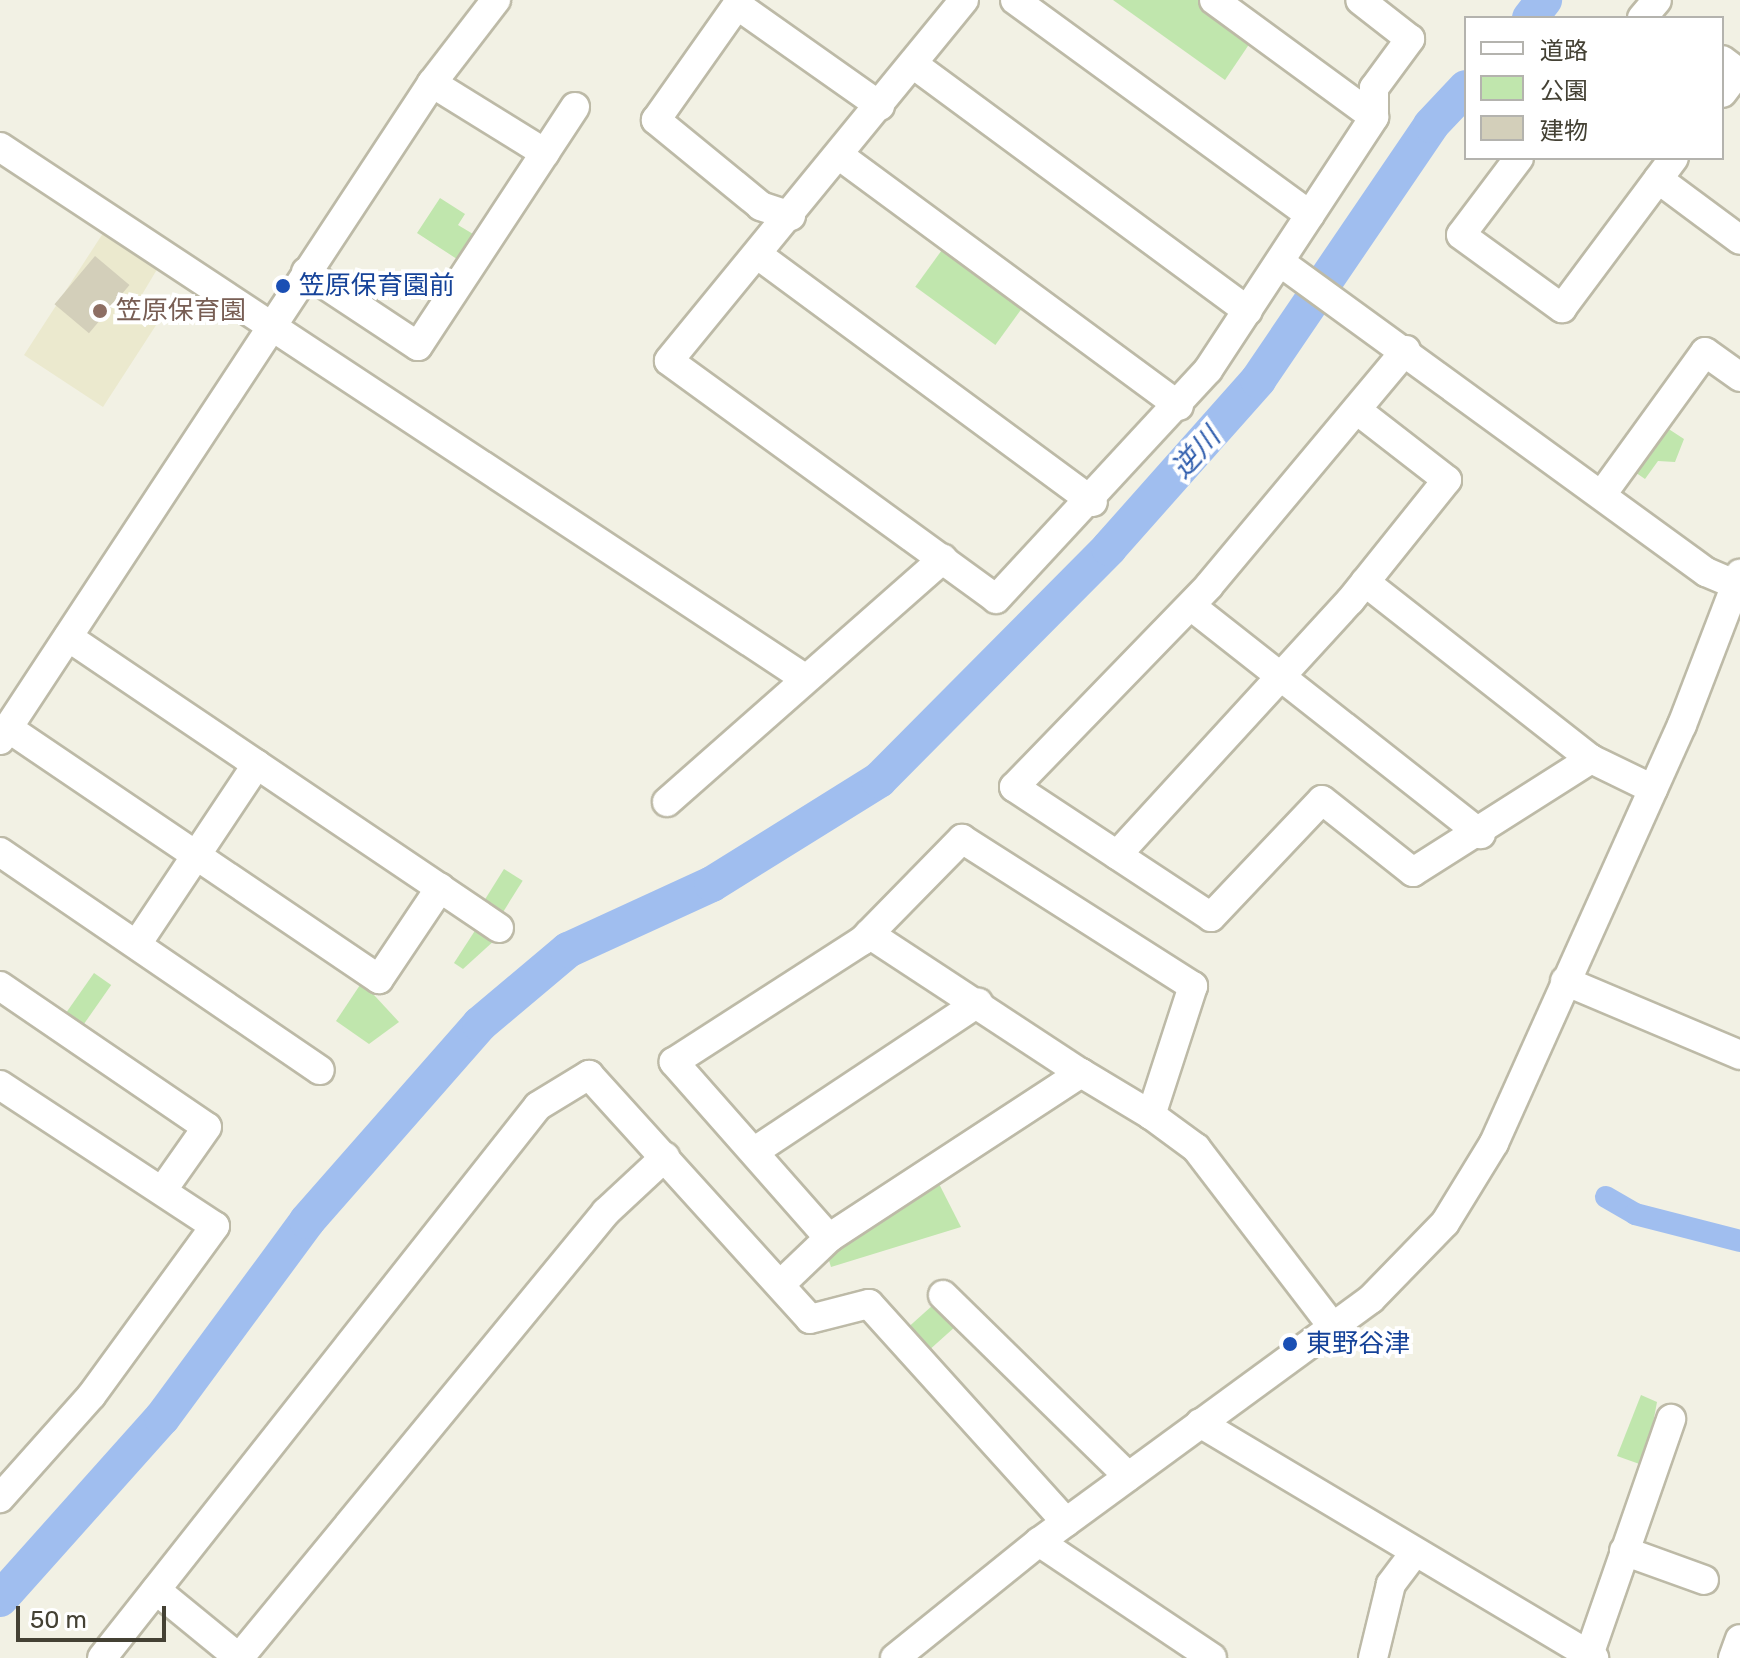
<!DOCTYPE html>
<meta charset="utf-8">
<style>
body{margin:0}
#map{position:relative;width:1740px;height:1658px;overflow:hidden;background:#f2f1e4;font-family:Rubik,"Noto Sans JP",sans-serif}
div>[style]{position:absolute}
.education>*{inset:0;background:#ebe9ce}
.green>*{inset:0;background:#c0e6ad;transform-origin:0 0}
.canal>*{height:22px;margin:-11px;padding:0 11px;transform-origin:11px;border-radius:11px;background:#a0beef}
.river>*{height:36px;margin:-18px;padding:0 18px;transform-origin:18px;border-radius:18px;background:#a0beef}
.building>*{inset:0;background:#d3cfba;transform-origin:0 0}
.roads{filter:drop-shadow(2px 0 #bdbaa7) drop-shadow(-2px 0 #bdbaa7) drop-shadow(0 2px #bdbaa7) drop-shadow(0 -2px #bdbaa7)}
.minor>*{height:28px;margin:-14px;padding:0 14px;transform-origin:14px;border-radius:14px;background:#fff}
.dots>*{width:22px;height:22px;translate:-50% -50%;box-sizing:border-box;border:4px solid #fff;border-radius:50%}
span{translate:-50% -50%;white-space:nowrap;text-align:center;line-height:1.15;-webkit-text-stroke:8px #fff;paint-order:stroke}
.transit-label{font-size:26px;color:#164399}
.left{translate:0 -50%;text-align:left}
.education-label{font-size:26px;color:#785e54}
.water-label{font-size:28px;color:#2f5dad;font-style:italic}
.legend{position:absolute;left:1464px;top:16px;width:260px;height:144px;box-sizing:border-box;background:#fff;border:2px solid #b4b3ae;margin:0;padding:10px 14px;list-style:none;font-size:24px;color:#444134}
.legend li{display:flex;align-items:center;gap:16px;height:40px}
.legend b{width:40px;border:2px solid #b4b3ae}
.scale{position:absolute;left:16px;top:1606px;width:150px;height:36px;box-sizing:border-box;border:4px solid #444134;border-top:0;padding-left:10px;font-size:24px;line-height:28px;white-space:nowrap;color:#444134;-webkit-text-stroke:6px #fff;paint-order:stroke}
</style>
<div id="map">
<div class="education">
<i style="clip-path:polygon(107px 227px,162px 261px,137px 303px,160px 319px,103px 407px,24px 355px)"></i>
</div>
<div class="green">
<i style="clip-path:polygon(1113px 0,1202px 0,1254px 37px,1225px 80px)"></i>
<i style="clip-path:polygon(440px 198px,465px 214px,458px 225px,478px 237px,463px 263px,417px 233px)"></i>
<i style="left:947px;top:243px;width:99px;height:54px;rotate:36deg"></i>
<i style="clip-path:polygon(1661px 424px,1684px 439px,1675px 462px,1658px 461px,1645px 479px,1629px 468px)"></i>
<i style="left:504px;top:869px;width:22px;height:41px;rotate:32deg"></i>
<i style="clip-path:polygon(478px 926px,496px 939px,463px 969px,454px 963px)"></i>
<i style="left:94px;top:973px;width:21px;height:54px;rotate:35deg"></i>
<i style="clip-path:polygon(362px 982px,399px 1022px,369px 1044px,336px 1021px)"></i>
<i style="clip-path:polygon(935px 1176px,961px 1227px,831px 1267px,826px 1251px)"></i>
<i style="left:933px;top:1305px;width:31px;height:33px;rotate:48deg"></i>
<i style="clip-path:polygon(1641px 1395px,1657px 1402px,1645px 1466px,1617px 1456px)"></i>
</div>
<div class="canal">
<i style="left:1606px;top:1197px;width:34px;rotate:30deg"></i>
<i style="left:1635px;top:1214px;width:108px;rotate:14.4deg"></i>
</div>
<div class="river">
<i style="left:1530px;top:18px;width:23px;rotate:-52deg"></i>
<i style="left:0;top:1599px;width:243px;rotate:-48.2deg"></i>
<i style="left:162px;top:1418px;width:245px;rotate:-53.6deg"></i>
<i style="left:307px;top:1221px;width:262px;rotate:-48.7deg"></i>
<i style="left:480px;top:1024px;width:115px;rotate:-40.1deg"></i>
<i style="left:568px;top:950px;width:158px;rotate:-24.6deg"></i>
<i style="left:712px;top:884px;width:197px;rotate:-31.9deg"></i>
<i style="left:879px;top:780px;width:327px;rotate:-45.2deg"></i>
<i style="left:1109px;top:548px;width:225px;rotate:-48.4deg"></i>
<i style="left:1258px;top:380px;width:308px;rotate:-55.8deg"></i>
<i style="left:1431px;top:125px;width:51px;rotate:-46.6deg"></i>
</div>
<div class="building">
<i style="left:95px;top:256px;width:45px;height:63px;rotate:40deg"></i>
</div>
<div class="roads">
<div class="minor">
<i style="left:964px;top:0;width:466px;rotate:129.3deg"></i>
<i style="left:669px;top:361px;width:404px;rotate:36deg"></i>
<i style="left:996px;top:599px;width:312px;rotate:-47.2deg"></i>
<i style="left:1208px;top:370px;width:303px;rotate:-56.7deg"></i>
<i style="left:1374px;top:117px;width:29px;rotate:-90deg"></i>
<i style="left:1374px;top:88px;width:61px;rotate:-53.7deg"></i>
<i style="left:1410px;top:39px;width:63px;rotate:-142deg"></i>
<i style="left:1015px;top:0;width:365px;rotate:36.1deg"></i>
<i style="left:1214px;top:0;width:198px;rotate:36.2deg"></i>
<i style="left:1642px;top:18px;width:23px;rotate:-50deg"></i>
<i style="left:1722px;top:60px;width:20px;rotate:37deg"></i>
<i style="left:1738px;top:72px;width:26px;rotate:127deg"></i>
<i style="left:913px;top:64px;width:416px;rotate:36.4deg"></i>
<i style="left:432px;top:83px;width:133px;rotate:31.8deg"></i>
<i style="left:0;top:147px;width:962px;rotate:33.43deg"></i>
<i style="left:840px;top:156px;width:421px;rotate:36.4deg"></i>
<i style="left:1519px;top:158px;width:96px;rotate:127deg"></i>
<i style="left:1461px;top:235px;width:125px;rotate:35.9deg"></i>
<i style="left:1562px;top:308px;width:187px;rotate:-53.3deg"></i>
<i style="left:1658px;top:179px;width:102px;rotate:36.6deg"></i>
<i style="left:791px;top:216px;width:32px;rotate:-162deg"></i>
<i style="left:761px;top:206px;width:136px;rotate:-140.7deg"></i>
<i style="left:656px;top:120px;width:141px;rotate:-54.8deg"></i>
<i style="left:737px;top:5px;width:175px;rotate:35.2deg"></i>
<i style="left:758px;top:255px;width:416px;rotate:36.4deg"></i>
<i style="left:1280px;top:262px;width:527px;rotate:36.04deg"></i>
<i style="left:1706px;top:572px;width:33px;rotate:23deg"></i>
<i style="left:306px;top:272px;width:134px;rotate:33.5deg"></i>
<i style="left:418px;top:346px;width:286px;rotate:-56.7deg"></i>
<i style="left:1406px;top:350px;width:307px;rotate:129.9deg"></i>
<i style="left:1209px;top:586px;width:280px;rotate:134.1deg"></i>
<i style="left:1014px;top:787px;width:236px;rotate:33.4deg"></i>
<i style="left:1211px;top:917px;width:161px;rotate:-46.5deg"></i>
<i style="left:1322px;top:800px;width:116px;rotate:38.4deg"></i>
<i style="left:1413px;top:872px;width:211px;rotate:-32.4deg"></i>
<i style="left:1591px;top:759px;width:69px;rotate:25.8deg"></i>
<i style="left:1603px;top:493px;width:174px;rotate:-54.1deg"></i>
<i style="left:1705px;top:352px;width:43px;rotate:35.5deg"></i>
<i style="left:1365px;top:582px;width:287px;rotate:38.1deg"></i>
<i style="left:1191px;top:606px;width:369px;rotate:38.2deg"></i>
<i style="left:68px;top:637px;width:520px;rotate:34.03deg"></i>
<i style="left:8px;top:728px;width:448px;rotate:34.1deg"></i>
<i style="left:379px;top:979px;width:110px;rotate:-56.2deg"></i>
<i style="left:0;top:740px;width:786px;rotate:-56.67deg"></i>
<i style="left:432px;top:83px;width:105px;rotate:-52.4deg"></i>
<i style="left:667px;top:802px;width:368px;rotate:-41.4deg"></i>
<i style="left:0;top:852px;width:387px;rotate:34.3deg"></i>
<i style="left:1117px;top:855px;width:345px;rotate:-47.5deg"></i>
<i style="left:1350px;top:601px;width:155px;rotate:-51.3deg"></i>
<i style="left:1447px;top:480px;width:113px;rotate:-142.2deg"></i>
<i style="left:869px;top:934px;width:254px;rotate:33.3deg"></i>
<i style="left:137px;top:944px;width:216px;rotate:-56.3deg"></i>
<i style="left:1565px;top:981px;width:190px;rotate:22.9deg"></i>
<i style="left:0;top:986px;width:250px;rotate:34.3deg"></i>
<i style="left:207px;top:1127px;width:78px;rotate:125.1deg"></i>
<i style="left:0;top:1085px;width:257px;rotate:33.3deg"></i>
<i style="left:215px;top:1226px;width:210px;rotate:126.1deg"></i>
<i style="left:91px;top:1396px;width:137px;rotate:131.7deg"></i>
<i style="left:1151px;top:1115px;width:82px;rotate:-149deg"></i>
<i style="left:1081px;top:1073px;width:301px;rotate:146.8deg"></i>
<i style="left:829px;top:1238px;width:235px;rotate:-131.4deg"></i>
<i style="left:674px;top:1062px;width:224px;rotate:-32.8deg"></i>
<i style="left:862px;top:941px;width:143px;rotate:-45.6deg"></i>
<i style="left:962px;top:839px;width:274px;rotate:32.5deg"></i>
<i style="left:1193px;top:986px;width:136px;rotate:108deg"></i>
<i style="left:1151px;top:1115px;width:56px;rotate:36.3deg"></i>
<i style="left:1196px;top:1148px;width:225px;rotate:52.6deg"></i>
<i style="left:755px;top:1151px;width:268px;rotate:-33.6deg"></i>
<i style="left:782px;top:1283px;width:65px;rotate:-43.8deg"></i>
<i style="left:943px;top:1295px;width:259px;rotate:44.4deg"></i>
<i style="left:1200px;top:1423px;width:459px;rotate:30.8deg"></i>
<i style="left:1039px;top:1542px;width:208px;rotate:33.8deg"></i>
<i style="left:1624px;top:1551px;width:85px;rotate:19.9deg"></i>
<i style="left:156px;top:1590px;width:107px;rotate:39.3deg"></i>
<i style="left:239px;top:1658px;width:578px;rotate:-50.55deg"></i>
<i style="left:606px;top:1212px;width:81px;rotate:-43deg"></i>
<i style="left:1589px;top:1655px;width:250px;rotate:-70.8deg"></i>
<i style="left:102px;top:1658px;width:703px;rotate:-51.7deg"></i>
<i style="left:538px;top:1106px;width:60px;rotate:-31.3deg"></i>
<i style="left:589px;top:1075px;width:329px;rotate:47.8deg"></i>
<i style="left:810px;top:1319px;width:61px;rotate:-14.3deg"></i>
<i style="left:869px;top:1304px;width:294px;rotate:47.9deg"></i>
<i style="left:895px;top:1658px;width:185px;rotate:-38.9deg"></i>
<i style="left:1039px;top:1542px;width:411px;rotate:-36.2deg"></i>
<i style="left:1371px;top:1299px;width:106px;rotate:-45.8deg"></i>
<i style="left:1445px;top:1223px;width:94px;rotate:-58.5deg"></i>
<i style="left:1494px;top:1143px;width:458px;rotate:-65.8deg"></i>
<i style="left:1682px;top:725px;width:162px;rotate:-69deg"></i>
<i style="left:1373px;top:1658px;width:76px;rotate:-76.3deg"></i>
<i style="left:1391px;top:1584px;width:38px;rotate:-53deg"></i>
<i style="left:1733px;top:1658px;width:20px;rotate:-70deg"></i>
</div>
</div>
<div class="dots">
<i style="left:283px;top:286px;background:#1a4fb4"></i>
<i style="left:100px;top:311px;background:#8d6e63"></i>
<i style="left:1290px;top:1344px;background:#1a4fb4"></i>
</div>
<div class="transit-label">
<span class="left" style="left:299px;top:286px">笠原保育園前</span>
<span class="left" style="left:1306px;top:1344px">東野谷津</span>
</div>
<div class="education-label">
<span class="left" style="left:116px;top:311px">笠原保育園</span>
</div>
<div class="water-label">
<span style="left:1196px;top:453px;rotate:-48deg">逆川</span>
</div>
<ul class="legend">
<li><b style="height:10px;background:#fff"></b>道路</li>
<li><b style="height:22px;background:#c0e6ad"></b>公園</li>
<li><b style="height:22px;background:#d3cfba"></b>建物</li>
</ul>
<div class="scale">50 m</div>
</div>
